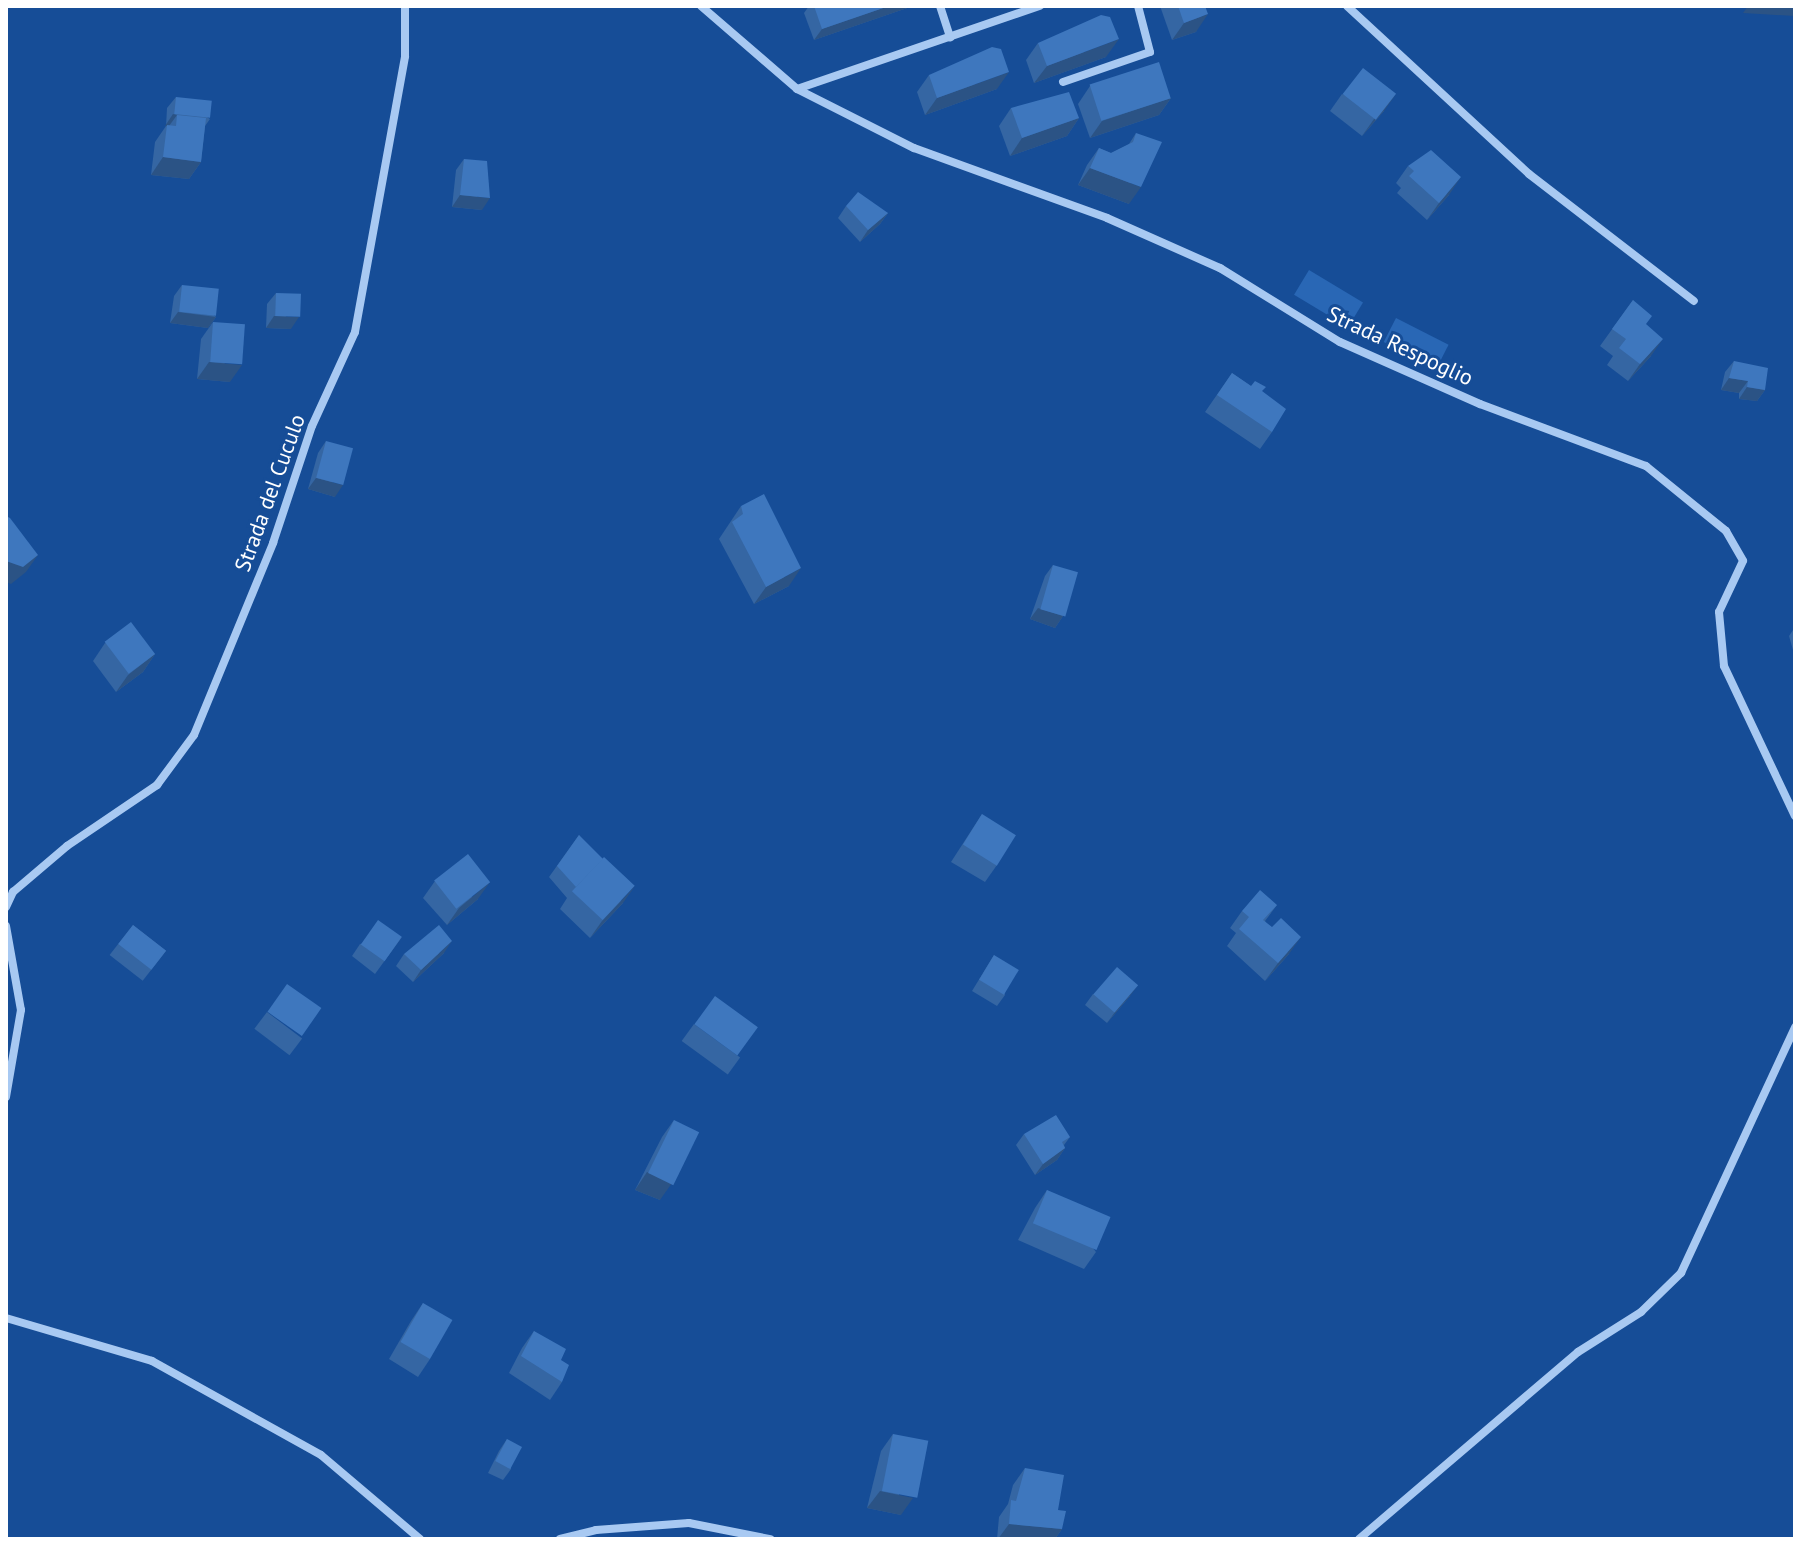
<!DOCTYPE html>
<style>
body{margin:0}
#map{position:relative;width:1801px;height:1545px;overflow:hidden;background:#164d97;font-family:"PT Sans",sans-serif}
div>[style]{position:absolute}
.green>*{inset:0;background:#2967b5;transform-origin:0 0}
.street>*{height:8px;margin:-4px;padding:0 4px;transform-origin:4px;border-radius:4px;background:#a8c9f2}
.wall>*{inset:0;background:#3566a3;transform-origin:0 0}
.shaded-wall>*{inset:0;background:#2b5385}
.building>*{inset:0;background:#3e77be;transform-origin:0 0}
span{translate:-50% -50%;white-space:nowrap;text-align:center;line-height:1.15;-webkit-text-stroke:6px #164d97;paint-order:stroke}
.street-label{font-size:22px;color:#fff}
.frame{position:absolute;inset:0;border:8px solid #fff;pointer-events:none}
</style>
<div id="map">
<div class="green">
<i style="left:1309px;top:270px;width:63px;height:29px;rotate:31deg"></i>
<i style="left:1396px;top:318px;width:59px;height:27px;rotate:27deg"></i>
</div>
<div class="street">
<i style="left:701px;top:6px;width:127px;rotate:40.8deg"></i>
<i style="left:797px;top:89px;width:131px;rotate:26.8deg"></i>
<i style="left:914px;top:148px;width:205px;rotate:19.9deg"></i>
<i style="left:1107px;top:218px;width:124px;rotate:23.9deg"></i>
<i style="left:1220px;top:268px;width:141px;rotate:31.7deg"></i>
<i style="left:1340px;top:342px;width:153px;rotate:23.9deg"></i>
<i style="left:1480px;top:404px;width:177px;rotate:20.5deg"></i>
<i style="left:1646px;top:466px;width:103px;rotate:39.1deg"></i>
<i style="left:1726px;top:531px;width:34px;rotate:60deg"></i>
<i style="left:1743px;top:561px;width:56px;rotate:115.2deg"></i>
<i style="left:1719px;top:612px;width:54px;rotate:84.7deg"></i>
<i style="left:1724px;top:666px;width:166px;rotate:64.7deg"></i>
<i style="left:940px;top:6px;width:33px;rotate:72deg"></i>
<i style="left:1347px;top:6px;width:248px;rotate:42.7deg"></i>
<i style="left:1529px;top:174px;width:208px;rotate:37.6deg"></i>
<i style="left:1063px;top:82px;width:92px;rotate:-19deg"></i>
<i style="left:1150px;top:52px;width:48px;rotate:-104.6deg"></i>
<i style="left:797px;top:89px;width:257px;rotate:-18.9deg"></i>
<i style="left:6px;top:907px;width:17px;rotate:-65deg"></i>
<i style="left:13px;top:892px;width:71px;rotate:-40.4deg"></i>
<i style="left:67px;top:846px;width:109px;rotate:-34.1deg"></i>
<i style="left:157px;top:785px;width:62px;rotate:-53.5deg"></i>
<i style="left:194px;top:735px;width:208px;rotate:-67.6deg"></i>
<i style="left:273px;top:543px;width:123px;rotate:-71.6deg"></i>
<i style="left:312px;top:426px;width:103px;rotate:-65.4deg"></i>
<i style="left:355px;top:332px;width:280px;rotate:-79.7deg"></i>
<i style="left:405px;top:56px;width:50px;rotate:-90deg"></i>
<i style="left:6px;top:926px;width:85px;rotate:79.9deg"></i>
<i style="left:21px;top:1010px;width:88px;rotate:99.8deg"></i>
<i style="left:6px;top:1318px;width:152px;rotate:16.4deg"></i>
<i style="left:152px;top:1361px;width:193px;rotate:29.1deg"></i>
<i style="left:321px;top:1455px;width:130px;rotate:40.3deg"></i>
<i style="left:560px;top:1539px;width:37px;rotate:-14deg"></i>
<i style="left:596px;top:1530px;width:93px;rotate:-4.3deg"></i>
<i style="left:689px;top:1523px;width:83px;rotate:11.2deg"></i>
<i style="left:1359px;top:1539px;width:288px;rotate:-40.5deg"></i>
<i style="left:1578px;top:1352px;width:75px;rotate:-32.4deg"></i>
<i style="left:1641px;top:1312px;width:56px;rotate:-44.3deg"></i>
<i style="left:1681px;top:1273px;width:271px;rotate:-65.1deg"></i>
</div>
<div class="wall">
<i style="clip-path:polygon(809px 6px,913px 6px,814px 40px,804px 13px)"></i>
<i style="clip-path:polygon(1160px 6px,1205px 6px,1196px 32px,1172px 40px)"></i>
<i style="clip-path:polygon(1038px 43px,1106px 57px,1034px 83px,1026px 60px)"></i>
<i style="clip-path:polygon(929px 75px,997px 89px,925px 115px,917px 92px)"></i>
<i style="clip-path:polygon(1090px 86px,1171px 98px,1159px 115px,1090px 138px,1078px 104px)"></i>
<i style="clip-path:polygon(1342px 94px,1384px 111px,1362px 136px,1330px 111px)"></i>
<i style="clip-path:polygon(176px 97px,210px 119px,205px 126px,201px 162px,189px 179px,151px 175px,155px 142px,166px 126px,167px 108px)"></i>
<i style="clip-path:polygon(1011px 108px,1079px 118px,1067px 136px,1010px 156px,999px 126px)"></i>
<i style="clip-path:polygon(1136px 133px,1129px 204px,1078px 185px,1087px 165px,1099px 148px,1111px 153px,1129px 144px)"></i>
<i style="clip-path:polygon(464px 159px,482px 210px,452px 207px,456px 170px)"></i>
<i style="clip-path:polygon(1408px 166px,1449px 195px,1427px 220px,1397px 193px,1401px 188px,1396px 183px)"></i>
<i style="clip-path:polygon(846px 206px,888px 213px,880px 224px,860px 242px,838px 218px)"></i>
<i style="clip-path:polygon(182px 285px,216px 317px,208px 328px,170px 323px,174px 296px)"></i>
<i style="clip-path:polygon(276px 293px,291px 329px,266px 328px,267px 304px)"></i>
<i style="clip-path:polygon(1633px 300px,1646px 324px,1651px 356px,1628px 381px,1607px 365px,1613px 356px,1600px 346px)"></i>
<i style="clip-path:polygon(213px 322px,230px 382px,197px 379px,201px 339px)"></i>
<i style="clip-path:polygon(1734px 361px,1765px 390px,1757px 401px,1739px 399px,1739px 393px,1721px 390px,1725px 372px)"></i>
<i style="clip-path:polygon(1232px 373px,1251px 386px,1262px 391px,1272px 432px,1260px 449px,1205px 412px)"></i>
<i style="clip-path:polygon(326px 441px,335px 497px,308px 489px,318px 453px)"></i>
<i style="clip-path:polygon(741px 506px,789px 586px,754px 604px,719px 539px)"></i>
<i style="clip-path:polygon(1053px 565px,1063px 616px,1055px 628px,1030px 619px,1045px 576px)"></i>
<i style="clip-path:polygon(1795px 627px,1795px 657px,1789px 636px)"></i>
<i style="clip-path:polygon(105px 643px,155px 654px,143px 672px,116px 692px,93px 661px)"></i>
<i style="clip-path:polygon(982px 814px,997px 865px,985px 882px,951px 862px)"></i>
<i style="clip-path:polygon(579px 835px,623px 903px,590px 938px,560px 909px,567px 898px,549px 877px)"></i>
<i style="clip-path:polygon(435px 881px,478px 899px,447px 925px,423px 898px)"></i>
<i style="clip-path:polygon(1277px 905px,1265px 921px,1289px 954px,1265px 981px,1227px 946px,1236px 933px,1230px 928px,1242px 911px)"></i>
<i style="left:133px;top:925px;width:42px;height:38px;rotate:38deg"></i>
<i style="clip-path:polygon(402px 937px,375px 974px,352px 956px,360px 944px)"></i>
<i style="clip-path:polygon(444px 953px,413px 982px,396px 966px,404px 954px)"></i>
<i style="clip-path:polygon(994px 955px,1005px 995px,997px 1006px,972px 991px)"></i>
<i style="clip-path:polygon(1093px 994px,1130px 996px,1107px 1023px,1085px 1005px)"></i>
<i style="left:267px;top:1012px;width:44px;height:21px;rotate:37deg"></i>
<i style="left:694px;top:1024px;width:57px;height:21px;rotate:36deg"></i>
<i style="clip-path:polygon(674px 1120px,660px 1200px,635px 1190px,662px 1137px)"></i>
<i style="clip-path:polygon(1024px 1134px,1070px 1137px,1064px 1145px,1065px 1148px,1057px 1160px,1035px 1175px,1016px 1145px)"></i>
<i style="clip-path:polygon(1047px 1190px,1096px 1252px,1084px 1269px,1018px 1240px,1035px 1208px)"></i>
<i style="clip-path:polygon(423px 1303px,430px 1359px,418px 1377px,389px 1359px,411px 1321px)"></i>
<i style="clip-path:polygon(534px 1331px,561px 1360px,562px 1382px,550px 1400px,509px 1373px,522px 1348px)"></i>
<i style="clip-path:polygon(893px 1434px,901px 1515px,867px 1508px,881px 1451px)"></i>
<i style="clip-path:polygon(507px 1439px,511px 1469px,503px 1480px,488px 1473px,499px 1451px)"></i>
<i style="clip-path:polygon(1025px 1468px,1058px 1510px,1062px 1529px,1055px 1539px,997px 1539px,999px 1517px,1008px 1504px,1013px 1485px)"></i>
</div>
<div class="shaded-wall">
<i style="clip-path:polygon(889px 6px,913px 6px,814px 40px,822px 29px)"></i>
<i style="clip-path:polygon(1748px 6px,1795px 6px,1795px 16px,1743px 13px)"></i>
<i style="clip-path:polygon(1208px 14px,1196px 32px,1172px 40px,1184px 23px)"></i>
<i style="clip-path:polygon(1119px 39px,1106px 57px,1034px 83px,1047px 66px)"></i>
<i style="clip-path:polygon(1009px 72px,997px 89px,925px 115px,937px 98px)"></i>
<i style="clip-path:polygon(1396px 94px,1384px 111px,1362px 136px,1374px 119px)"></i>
<i style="clip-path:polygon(1171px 98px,1159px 115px,1090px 138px,1102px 121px)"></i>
<i style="clip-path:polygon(173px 114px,177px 115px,169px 126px,165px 126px)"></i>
<i style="clip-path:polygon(1079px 118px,1067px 136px,1010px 156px,1022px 138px)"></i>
<i style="clip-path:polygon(163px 157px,201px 162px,189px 179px,151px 175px)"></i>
<i style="clip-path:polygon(1090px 168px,1141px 187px,1129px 204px,1078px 185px)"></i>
<i style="clip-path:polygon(1461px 177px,1449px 195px,1427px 220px,1439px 203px)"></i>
<i style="clip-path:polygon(460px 195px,490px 198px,482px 210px,452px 207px)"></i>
<i style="clip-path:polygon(888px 213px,880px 224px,860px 242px,868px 230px)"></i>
<i style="clip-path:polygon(178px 312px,216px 317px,208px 328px,170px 323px)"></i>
<i style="clip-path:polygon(274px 316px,299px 317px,291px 329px,266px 328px)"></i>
<i style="clip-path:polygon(1663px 339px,1651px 356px,1628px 381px,1640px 364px)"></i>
<i style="clip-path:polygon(209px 362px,242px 365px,230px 382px,197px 379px)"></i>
<i style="clip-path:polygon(1729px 378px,1748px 381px,1739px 393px,1721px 390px)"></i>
<i style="clip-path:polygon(1747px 387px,1765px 390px,1757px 401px,1739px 399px)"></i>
<i style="clip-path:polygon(316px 478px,343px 485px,335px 497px,308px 489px)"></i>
<i style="clip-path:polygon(38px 555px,26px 572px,11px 584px,6px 582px,6px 561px)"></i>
<i style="clip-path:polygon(801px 568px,789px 586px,754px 604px,766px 587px)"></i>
<i style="clip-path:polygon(1038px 608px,1063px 616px,1055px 628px,1030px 619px)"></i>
<i style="clip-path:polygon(155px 654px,143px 672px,116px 692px,128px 675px)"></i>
<i style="clip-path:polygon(490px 882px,478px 899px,447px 925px,459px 908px)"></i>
<i style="clip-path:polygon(635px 886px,623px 903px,590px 938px,602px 921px)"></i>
<i style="clip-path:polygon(1301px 937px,1289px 954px,1265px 981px,1278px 963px)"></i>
<i style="clip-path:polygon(452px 941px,444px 953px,413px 982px,421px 970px)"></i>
<i style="clip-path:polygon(1138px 985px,1130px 996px,1107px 1023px,1115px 1012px)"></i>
<i style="clip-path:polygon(1065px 1148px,1057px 1160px,1035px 1175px,1043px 1164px)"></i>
<i style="clip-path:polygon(647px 1172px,672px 1183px,660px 1200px,635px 1190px)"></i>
<i style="clip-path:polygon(880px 1491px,913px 1498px,901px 1515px,867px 1508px)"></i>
<i style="clip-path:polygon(1009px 1524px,1062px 1529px,1055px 1539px,998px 1539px)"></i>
</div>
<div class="building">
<i style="clip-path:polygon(814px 6px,889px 6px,822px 29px)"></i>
<i style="clip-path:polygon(1178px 6px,1205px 6px,1208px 14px,1184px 23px)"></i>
<i style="clip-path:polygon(1101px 15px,1110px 17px,1119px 39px,1047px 66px,1038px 43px)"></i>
<i style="clip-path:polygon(992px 47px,1001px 49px,1009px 72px,937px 98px,929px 75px)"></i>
<i style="left:1159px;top:62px;width:38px;height:73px;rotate:72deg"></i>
<i style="left:1363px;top:68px;width:42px;height:33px;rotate:38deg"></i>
<i style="clip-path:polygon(1069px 92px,1079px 118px,1022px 138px,1011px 108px)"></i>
<i style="left:176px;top:97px;width:36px;height:17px;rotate:6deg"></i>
<i style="clip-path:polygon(177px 115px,206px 118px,201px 162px,163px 157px,167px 125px,176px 126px)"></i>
<i style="clip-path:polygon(1136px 133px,1162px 142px,1141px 187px,1090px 168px,1099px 148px,1111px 153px,1133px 142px)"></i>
<i style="clip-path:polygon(1431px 150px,1461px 177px,1439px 203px,1409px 176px,1414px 171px,1408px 166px)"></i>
<i style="clip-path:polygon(464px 159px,487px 161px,490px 198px,460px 195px)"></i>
<i style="clip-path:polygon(858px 192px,888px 213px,868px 230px,846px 206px)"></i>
<i style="left:182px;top:285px;width:37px;height:27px;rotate:6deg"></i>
<i style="left:276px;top:293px;width:25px;height:23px;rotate:2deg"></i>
<i style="clip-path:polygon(1633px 300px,1652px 316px,1646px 324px,1663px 339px,1640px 364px,1619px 348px,1626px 339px,1612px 329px)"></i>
<i style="left:213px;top:322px;width:32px;height:40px;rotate:4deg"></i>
<i style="clip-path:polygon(1734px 361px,1768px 368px,1765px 390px,1747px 387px,1748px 381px,1729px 378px)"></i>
<i style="clip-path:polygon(1232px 373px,1251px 386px,1255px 381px,1266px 387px,1262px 391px,1286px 409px,1272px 432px,1217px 395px)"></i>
<i style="left:326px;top:441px;width:28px;height:38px;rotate:15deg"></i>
<i style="clip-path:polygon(764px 494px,801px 568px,766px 587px,732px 522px,743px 514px,741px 506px)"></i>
<i style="clip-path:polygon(6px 516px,10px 518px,38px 555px,23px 567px,6px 561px)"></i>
<i style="left:1053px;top:565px;width:26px;height:46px;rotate:16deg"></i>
<i style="left:131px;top:622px;width:40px;height:33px;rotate:53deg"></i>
<i style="left:982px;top:814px;width:40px;height:36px;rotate:32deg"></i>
<i style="clip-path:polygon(579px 835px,603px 859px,576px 887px,557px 866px)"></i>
<i style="left:468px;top:854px;width:36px;height:43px;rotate:52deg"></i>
<i style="left:604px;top:857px;width:42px;height:47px;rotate:43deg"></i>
<i style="clip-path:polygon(1260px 890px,1277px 905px,1263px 920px,1272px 927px,1281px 918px,1301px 937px,1278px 963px,1239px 929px,1249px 917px,1242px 911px)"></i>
<i style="left:378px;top:920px;width:29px;height:30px;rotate:35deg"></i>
<i style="left:133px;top:925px;width:42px;height:24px;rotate:38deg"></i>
<i style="clip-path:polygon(439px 925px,452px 941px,421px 970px,404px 954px)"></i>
<i style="left:994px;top:955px;width:29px;height:29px;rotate:31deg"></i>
<i style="left:1117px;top:967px;width:28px;height:36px;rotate:41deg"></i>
<i style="left:287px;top:984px;width:42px;height:34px;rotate:35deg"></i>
<i style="left:715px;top:996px;width:53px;height:35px;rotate:36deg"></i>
<i style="clip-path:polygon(1056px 1115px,1070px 1137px,1062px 1142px,1065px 1148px,1043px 1164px,1024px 1134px)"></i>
<i style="left:674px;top:1120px;width:28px;height:59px;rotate:26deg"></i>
<i style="left:1047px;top:1190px;width:69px;height:36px;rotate:23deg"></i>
<i style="left:423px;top:1303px;width:34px;height:45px;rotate:30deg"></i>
<i style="clip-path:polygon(534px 1331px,566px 1349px,561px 1360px,569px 1365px,562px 1382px,521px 1356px)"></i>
<i style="left:893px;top:1434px;width:36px;height:58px;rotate:11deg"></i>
<i style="left:507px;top:1439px;width:17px;height:25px;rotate:28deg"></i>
<i style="clip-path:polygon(1025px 1468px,1064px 1475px,1058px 1510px,1066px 1511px,1062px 1529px,1009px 1524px,1011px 1500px,1016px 1501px)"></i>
</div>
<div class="street-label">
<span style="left:1400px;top:346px;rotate:25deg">Strada Respoglio</span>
<span style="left:270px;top:493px;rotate:-70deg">Strada del Cuculo</span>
</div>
<div class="frame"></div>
</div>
